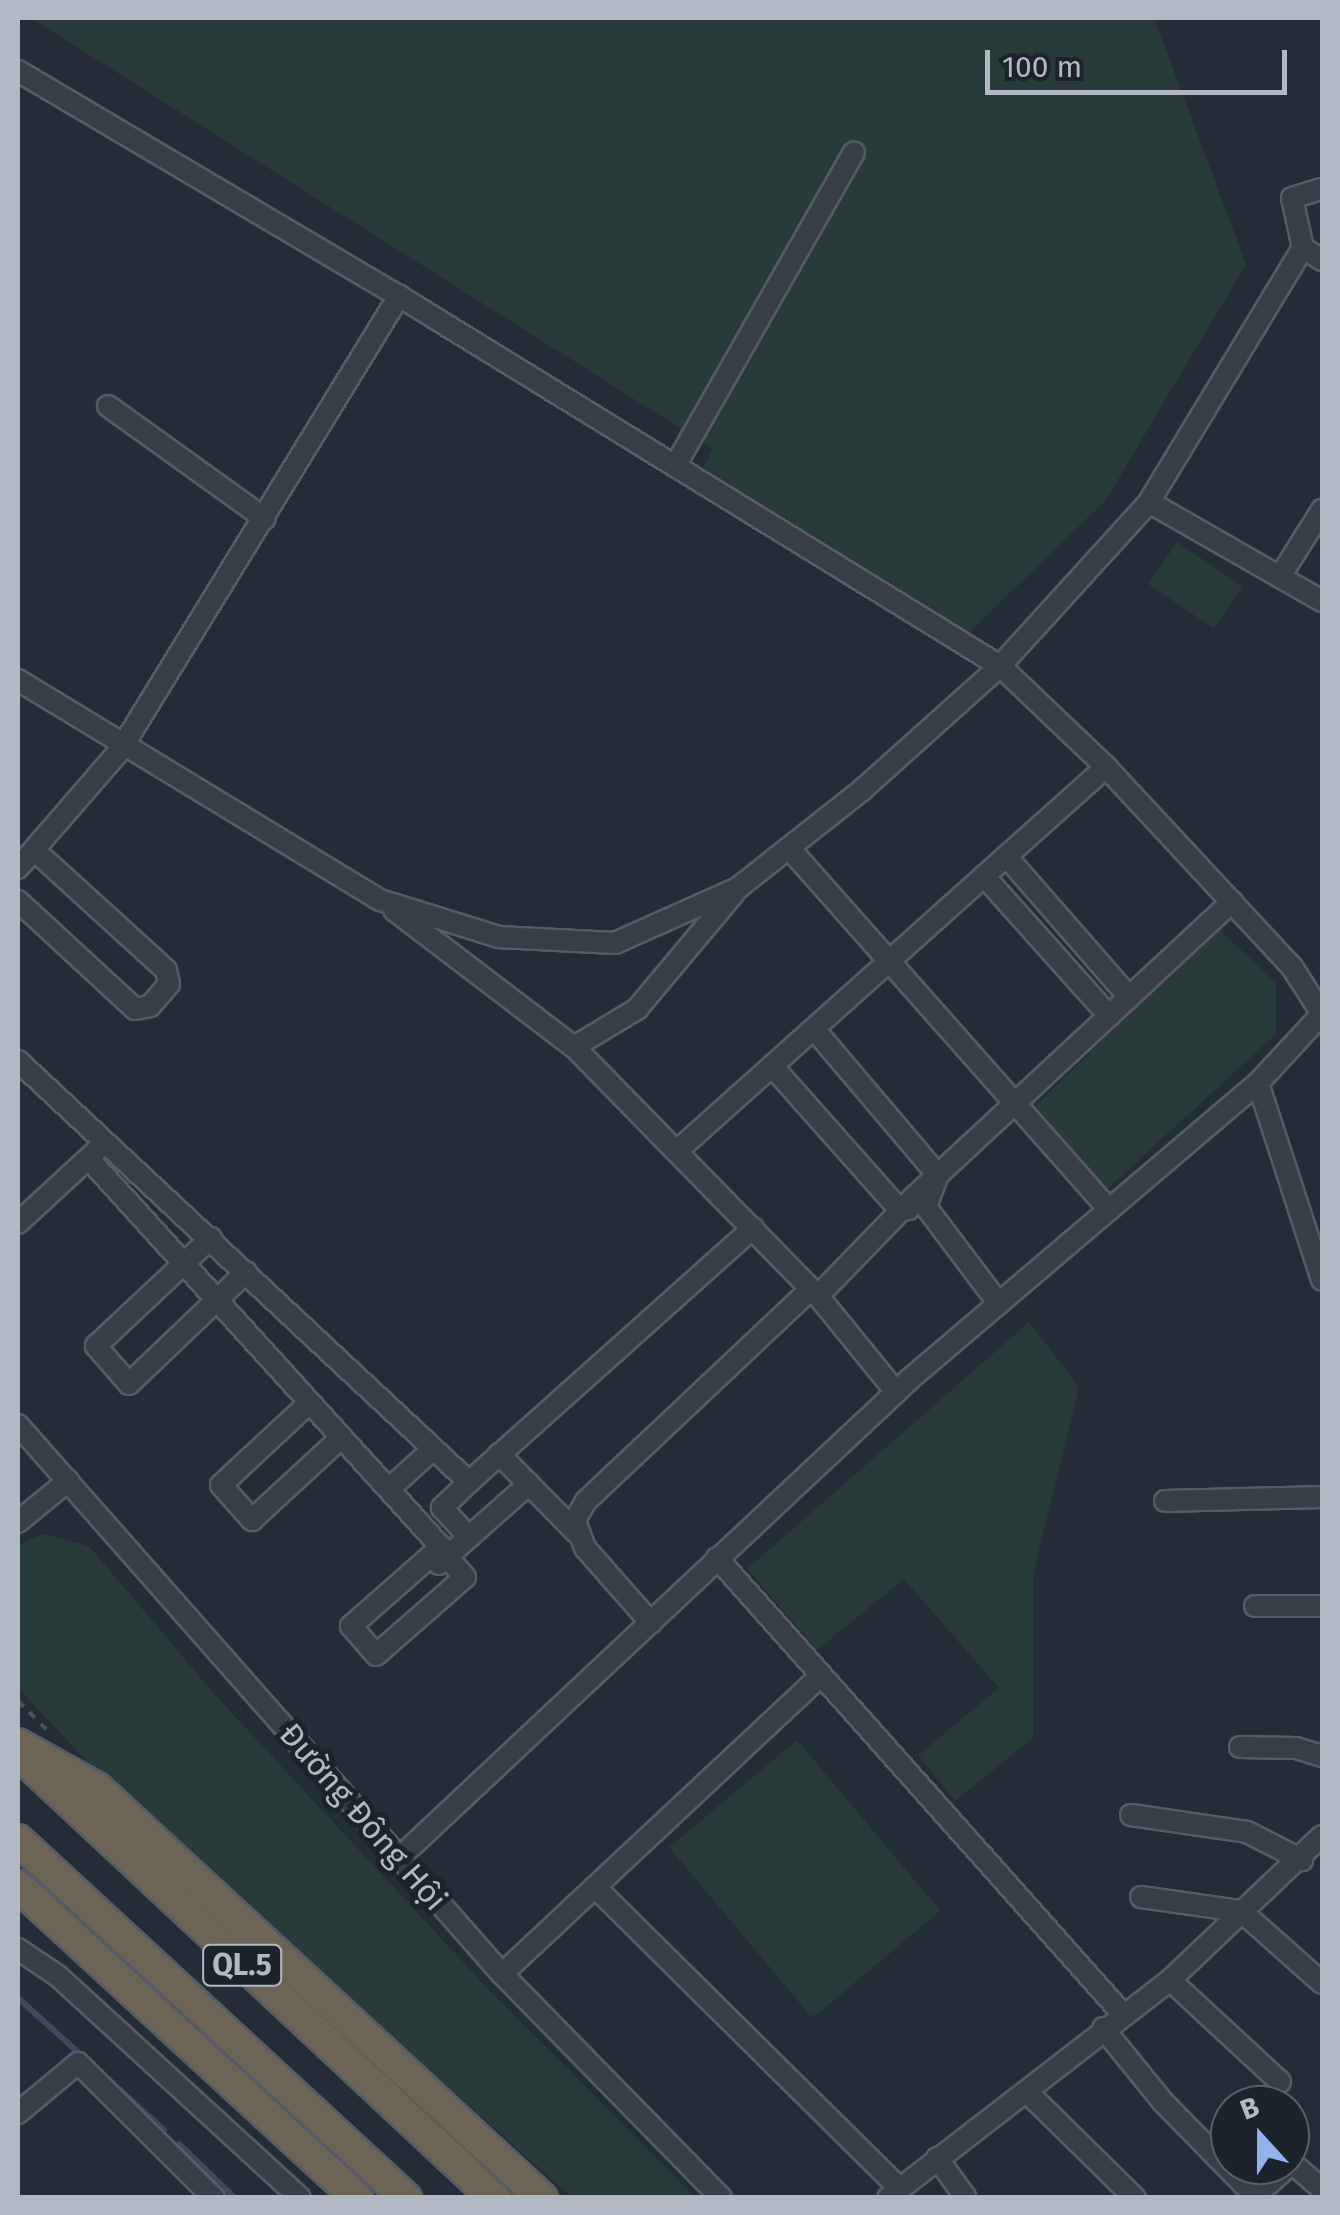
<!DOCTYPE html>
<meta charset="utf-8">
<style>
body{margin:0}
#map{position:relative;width:1340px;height:2215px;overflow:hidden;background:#242c37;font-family:"Fira Sans",sans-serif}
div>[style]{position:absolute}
.green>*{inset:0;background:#293a3a;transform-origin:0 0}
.stream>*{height:6px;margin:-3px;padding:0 3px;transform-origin:3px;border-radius:3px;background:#3b4a5e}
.path>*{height:4px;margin-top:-2px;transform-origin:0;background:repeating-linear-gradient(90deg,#465557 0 8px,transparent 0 16px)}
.roads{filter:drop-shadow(2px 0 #555c65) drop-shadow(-2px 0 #555c65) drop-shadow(0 2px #555c65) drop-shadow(0 -2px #555c65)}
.minor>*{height:20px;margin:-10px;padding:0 10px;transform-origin:10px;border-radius:10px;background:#373e48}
.highway>*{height:30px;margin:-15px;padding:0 15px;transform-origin:15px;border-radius:15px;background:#6d6455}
span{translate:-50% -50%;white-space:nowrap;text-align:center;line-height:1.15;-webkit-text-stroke:10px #1d232c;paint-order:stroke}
.shield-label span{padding:2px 8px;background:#1d232c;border:2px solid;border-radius:8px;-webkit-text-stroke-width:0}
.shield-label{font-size:30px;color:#b2b9c4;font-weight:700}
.street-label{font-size:32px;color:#b2b9c4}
.frame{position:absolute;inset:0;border:20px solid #b2b9c4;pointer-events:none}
.north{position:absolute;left:1210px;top:2085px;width:100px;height:100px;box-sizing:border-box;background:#1d232c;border:2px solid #595f69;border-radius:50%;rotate:339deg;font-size:28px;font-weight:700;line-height:40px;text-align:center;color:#b2b9c4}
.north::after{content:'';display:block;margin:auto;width:35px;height:45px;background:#90b3eb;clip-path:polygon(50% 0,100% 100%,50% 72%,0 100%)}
.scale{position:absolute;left:985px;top:50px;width:302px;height:45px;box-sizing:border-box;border:5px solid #b2b9c4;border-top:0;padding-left:12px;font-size:30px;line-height:35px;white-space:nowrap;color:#b2b9c4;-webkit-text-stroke:8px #1d232c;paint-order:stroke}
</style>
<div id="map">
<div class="green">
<i style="clip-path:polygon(31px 18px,1154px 18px,1246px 264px,1106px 500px,960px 641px,697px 479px,713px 449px)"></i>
<i style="left:1177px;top:542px;width:79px;height:51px;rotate:34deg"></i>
<i style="clip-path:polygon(1218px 928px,1276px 983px,1276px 1034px,1105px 1191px,1031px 1110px)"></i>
<i style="clip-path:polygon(1029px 1322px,1079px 1387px,1033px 1575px,1033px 1738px,955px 1801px,918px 1755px,999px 1688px,904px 1579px,817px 1650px,747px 1569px)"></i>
<i style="clip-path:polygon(43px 1534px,89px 1546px,217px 1697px,489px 1990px,695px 2197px,571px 2197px,95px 1770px,18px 1688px,18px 1545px)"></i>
<i style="left:797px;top:1740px;width:223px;height:167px;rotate:50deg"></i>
</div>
<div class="stream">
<i style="left:18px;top:1998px;width:197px;rotate:42.1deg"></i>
<i style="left:179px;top:2144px;width:78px;rotate:44deg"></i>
</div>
<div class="path">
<i style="left:18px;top:1701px;width:40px;rotate:45deg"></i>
</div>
<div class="roads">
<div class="minor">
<i style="left:18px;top:71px;width:442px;rotate:30.6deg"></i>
<i style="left:399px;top:296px;width:706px;rotate:31.62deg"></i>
<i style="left:1000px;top:666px;width:146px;rotate:43.6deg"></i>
<i style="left:1106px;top:767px;width:273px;rotate:47.1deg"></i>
<i style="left:1292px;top:967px;width:56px;rotate:57.4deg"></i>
<i style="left:1303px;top:248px;width:51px;rotate:-102.4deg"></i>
<i style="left:1292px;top:198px;width:31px;rotate:-17deg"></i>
<i style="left:108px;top:406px;width:193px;rotate:35.7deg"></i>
<i style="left:675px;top:466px;width:361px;rotate:-60.3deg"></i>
<i style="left:1149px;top:502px;width:199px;rotate:29.8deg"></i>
<i style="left:1281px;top:575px;width:77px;rotate:-57.8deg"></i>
<i style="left:18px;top:680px;width:424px;rotate:31.3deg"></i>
<i style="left:380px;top:900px;width:125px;rotate:17.3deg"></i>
<i style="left:499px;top:937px;width:116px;rotate:3deg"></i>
<i style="left:615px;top:943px;width:135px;rotate:-24.1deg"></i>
<i style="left:738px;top:888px;width:158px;rotate:-38.3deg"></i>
<i style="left:862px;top:790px;width:186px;rotate:-41.9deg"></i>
<i style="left:1000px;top:666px;width:222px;rotate:-47.7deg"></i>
<i style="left:1149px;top:502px;width:297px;rotate:-58.8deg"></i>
<i style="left:1303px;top:248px;width:22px;rotate:32deg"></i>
<i style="left:789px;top:848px;width:483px;rotate:48.5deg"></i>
<i style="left:1006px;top:856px;width:187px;rotate:48.9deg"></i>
<i style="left:18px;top:868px;width:157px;rotate:-49.1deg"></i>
<i style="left:121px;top:749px;width:532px;rotate:-58.46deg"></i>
<i style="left:984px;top:876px;width:188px;rotate:48.2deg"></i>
<i style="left:18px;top:901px;width:159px;rotate:42.7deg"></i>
<i style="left:135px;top:1009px;width:15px;rotate:-11deg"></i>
<i style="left:150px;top:1006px;width:29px;rotate:-49deg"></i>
<i style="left:169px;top:984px;width:14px;rotate:-102deg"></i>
<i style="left:166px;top:970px;width:178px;rotate:-137.7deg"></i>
<i style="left:394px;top:910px;width:226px;rotate:37.3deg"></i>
<i style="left:574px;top:1047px;width:74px;rotate:-31.1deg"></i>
<i style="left:637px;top:1009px;width:151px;rotate:-50.1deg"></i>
<i style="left:814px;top:1029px;width:192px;rotate:49.7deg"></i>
<i style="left:938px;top:1175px;width:34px;rotate:111deg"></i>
<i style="left:574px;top:1047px;width:349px;rotate:45.6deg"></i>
<i style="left:818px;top:1296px;width:124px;rotate:50.9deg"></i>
<i style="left:18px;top:1061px;width:617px;rotate:43.03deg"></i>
<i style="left:469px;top:1482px;width:381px;rotate:-41.8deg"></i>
<i style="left:772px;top:1066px;width:193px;rotate:48.4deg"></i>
<i style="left:900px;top:1210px;width:9px;rotate:-6deg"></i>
<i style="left:1258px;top:1083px;width:207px;rotate:72deg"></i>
<i style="left:677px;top:1151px;width:576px;rotate:-41.83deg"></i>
<i style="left:89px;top:1159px;width:524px;rotate:47.79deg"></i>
<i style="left:441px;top:1547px;width:120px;rotate:138.7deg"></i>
<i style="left:351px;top:1626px;width:38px;rotate:49deg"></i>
<i style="left:376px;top:1655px;width:118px;rotate:-41.2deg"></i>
<i style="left:465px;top:1577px;width:27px;rotate:-132deg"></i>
<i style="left:926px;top:1207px;width:121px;rotate:53deg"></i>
<i style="left:18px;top:1223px;width:108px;rotate:-42.7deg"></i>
<i style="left:211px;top:1238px;width:158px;rotate:136.8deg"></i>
<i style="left:96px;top:1346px;width:50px;rotate:49deg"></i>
<i style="left:129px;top:1384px;width:162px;rotate:-43.7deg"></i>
<i style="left:818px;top:1296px;width:138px;rotate:-45.9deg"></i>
<i style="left:914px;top:1197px;width:434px;rotate:-42.9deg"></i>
<i style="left:309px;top:1403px;width:120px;rotate:137deg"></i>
<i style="left:221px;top:1485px;width:47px;rotate:48.5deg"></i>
<i style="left:252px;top:1520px;width:121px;rotate:-42.7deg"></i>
<i style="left:18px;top:1425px;width:732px;rotate:48.6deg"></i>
<i style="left:502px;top:1974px;width:313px;rotate:45.6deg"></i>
<i style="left:499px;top:1454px;width:111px;rotate:45.4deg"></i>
<i style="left:389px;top:1489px;width:59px;rotate:-42.3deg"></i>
<i style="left:1165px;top:1501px;width:157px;rotate:-1.5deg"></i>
<i style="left:18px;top:1522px;width:65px;rotate:-39.4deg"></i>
<i style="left:469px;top:1537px;width:80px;rotate:-41.5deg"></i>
<i style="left:717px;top:1558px;width:608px;rotate:48.34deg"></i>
<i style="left:439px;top:1564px;width:40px;rotate:-42deg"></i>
<i style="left:469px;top:1537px;width:40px;rotate:-133deg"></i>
<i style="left:442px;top:1508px;width:37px;rotate:-44deg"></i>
<i style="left:1255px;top:1606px;width:67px"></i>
<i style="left:651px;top:1623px;width:100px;rotate:-131.3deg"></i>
<i style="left:585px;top:1548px;width:30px;rotate:-110deg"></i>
<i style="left:575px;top:1520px;width:22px;rotate:-60deg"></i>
<i style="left:586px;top:1501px;width:309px;rotate:-43.3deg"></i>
<i style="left:1240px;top:1747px;width:56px;rotate:1deg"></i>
<i style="left:1296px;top:1748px;width:27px;rotate:17deg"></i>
<i style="left:1131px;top:1815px;width:117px;rotate:8.3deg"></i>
<i style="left:1247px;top:1832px;width:62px;rotate:27deg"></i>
<i style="left:398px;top:1859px;width:702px;rotate:-43.15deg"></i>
<i style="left:910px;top:1379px;width:457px;rotate:-40.4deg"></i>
<i style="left:1258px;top:1083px;width:94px;rotate:-47.2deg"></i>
<i style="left:595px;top:1887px;width:426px;rotate:44.7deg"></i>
<i style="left:1141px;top:1897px;width:101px;rotate:8deg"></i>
<i style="left:1241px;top:1911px;width:108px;rotate:41.6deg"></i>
<i style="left:18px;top:1949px;width:48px;rotate:34deg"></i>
<i style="left:58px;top:1976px;width:328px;rotate:42.5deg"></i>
<i style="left:502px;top:1974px;width:437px;rotate:-43.1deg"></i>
<i style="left:1170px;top:1980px;width:150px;rotate:42.8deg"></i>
<i style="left:1103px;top:2028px;width:95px;rotate:51deg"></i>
<i style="left:1163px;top:2102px;width:132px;rotate:45.6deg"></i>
<i style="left:1255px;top:2196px;width:50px;rotate:-41.7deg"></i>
<i style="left:1292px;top:2163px;width:40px;rotate:41deg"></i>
<i style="left:1028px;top:2093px;width:150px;rotate:44.5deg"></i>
<i style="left:18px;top:2113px;width:78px;rotate:-39.8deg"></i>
<i style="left:78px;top:2063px;width:192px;rotate:44.8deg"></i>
<i style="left:937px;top:2158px;width:49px;rotate:54.1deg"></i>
<i style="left:888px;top:2198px;width:356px;rotate:-37.7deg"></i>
<i style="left:1170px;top:1980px;width:209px;rotate:-43.5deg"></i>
</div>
<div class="highway">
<i style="left:18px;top:1744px;width:90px;rotate:29.1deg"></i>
<i style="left:97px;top:1788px;width:605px;rotate:42.66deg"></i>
<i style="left:23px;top:1758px;width:645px;rotate:43.05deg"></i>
<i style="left:18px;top:1840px;width:528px;rotate:42.7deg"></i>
<i style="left:18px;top:1886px;width:461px;rotate:42.6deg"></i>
</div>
</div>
<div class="shield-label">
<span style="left:242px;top:1965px">QL.5</span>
</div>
<div class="street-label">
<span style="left:363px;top:1817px;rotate:49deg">Đường Đông Hội</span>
</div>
<div class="frame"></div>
<div class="north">B</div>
<div class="scale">100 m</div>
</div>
